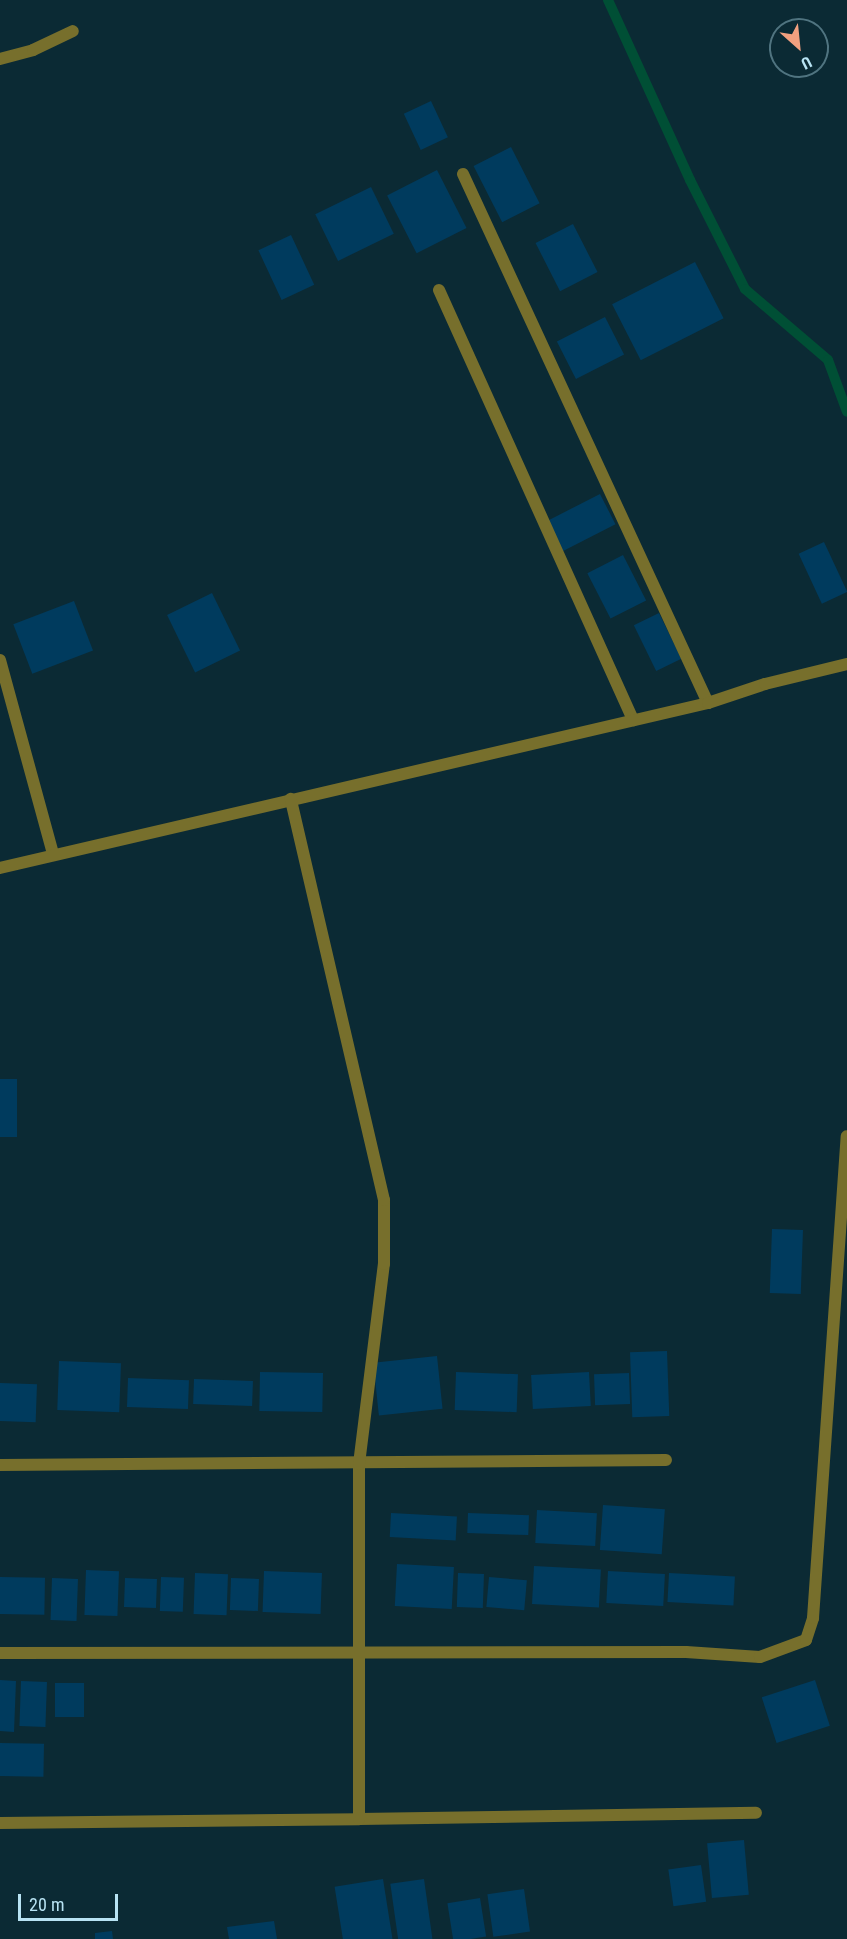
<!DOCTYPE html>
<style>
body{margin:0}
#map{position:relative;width:847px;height:1939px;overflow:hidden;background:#0b2a34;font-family:"Roboto Condensed",sans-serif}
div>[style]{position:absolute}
.stream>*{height:10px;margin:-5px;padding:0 5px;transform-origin:5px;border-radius:5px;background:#004f35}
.building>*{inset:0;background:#003b5e;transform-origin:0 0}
.minor>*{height:12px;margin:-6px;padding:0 6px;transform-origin:6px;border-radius:6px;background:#776f2c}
span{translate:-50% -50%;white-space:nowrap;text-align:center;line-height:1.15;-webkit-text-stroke:5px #0b2a34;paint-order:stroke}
.north{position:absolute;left:769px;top:18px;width:60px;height:60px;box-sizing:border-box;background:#0b2a34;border:2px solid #507480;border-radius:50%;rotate:153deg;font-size:16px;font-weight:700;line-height:24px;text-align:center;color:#b8e3f3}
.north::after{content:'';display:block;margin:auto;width:21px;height:27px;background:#f2a07f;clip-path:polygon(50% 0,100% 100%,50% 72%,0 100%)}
.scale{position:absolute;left:18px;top:1894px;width:100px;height:27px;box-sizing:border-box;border:3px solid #b8e3f3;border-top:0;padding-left:8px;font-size:18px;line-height:21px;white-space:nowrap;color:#b8e3f3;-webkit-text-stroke:4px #0b2a34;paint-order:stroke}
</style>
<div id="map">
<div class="stream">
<i style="left:608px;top:0;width:198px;rotate:65.5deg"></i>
<i style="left:690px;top:180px;width:122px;rotate:63.2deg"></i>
<i style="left:745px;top:289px;width:109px;rotate:40.5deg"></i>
<i style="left:828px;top:360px;width:55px;rotate:69.9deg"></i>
</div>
<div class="building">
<i style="left:431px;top:101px;width:40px;height:30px;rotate:65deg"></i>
<i style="left:511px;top:147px;width:63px;height:42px;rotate:63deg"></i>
<i style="left:437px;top:170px;width:65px;height:56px;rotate:63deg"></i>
<i style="left:371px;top:187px;width:52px;height:62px;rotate:64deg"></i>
<i style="left:573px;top:224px;width:54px;height:42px;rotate:63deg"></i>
<i style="left:291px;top:235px;width:55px;height:36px;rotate:65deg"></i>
<i style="left:695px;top:262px;width:63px;height:93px;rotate:63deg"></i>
<i style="left:605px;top:317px;width:42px;height:54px;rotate:63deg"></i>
<i style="left:600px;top:494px;width:34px;height:62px;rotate:63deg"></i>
<i style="left:824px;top:542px;width:55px;height:28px;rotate:65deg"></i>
<i style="left:623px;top:555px;width:51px;height:40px;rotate:63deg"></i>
<i style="left:212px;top:593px;width:64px;height:50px;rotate:64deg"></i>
<i style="left:74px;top:601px;width:53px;height:65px;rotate:69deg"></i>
<i style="left:659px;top:613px;width:51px;height:28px;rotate:64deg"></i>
<i style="left:17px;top:1079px;width:58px;height:17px;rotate:90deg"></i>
<i style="left:772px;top:1229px;width:31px;height:64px;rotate:2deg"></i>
<i style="left:667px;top:1351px;width:65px;height:37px;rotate:88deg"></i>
<i style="left:437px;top:1356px;width:53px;height:64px;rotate:84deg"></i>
<i style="left:59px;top:1361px;width:62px;height:49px;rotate:2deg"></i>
<i style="left:260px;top:1372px;width:63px;height:39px;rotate:1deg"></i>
<i style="left:456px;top:1372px;width:62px;height:38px;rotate:2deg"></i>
<i style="left:589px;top:1372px;width:34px;height:58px;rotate:87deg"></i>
<i style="left:629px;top:1373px;width:31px;height:35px;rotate:88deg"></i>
<i style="left:128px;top:1378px;width:61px;height:29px;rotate:2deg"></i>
<i style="left:194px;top:1379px;width:59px;height:25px;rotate:2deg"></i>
<i style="left:0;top:1383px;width:37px;height:38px;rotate:2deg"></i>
<i style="left:603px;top:1505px;width:62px;height:45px;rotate:4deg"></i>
<i style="left:537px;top:1510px;width:60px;height:33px;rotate:3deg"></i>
<i style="left:391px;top:1513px;width:66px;height:24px;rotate:3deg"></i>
<i style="left:468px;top:1513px;width:61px;height:20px;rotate:2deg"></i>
<i style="left:397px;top:1564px;width:57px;height:42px;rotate:3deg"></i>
<i style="left:534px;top:1566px;width:67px;height:38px;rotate:3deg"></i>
<i style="left:86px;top:1570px;width:33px;height:45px;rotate:2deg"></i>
<i style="left:264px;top:1571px;width:58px;height:41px;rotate:2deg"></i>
<i style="left:608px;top:1571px;width:57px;height:32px;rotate:3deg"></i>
<i style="left:195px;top:1573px;width:33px;height:41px;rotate:2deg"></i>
<i style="left:458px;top:1573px;width:26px;height:34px;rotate:2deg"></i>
<i style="left:669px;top:1573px;width:66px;height:29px;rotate:3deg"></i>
<i style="left:0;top:1577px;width:45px;height:37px;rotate:1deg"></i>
<i style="left:161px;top:1577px;width:23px;height:34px;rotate:2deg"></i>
<i style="left:489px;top:1577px;width:38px;height:30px;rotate:5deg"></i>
<i style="left:52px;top:1578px;width:26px;height:42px;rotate:2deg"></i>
<i style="left:125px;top:1578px;width:32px;height:29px;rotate:2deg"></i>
<i style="left:231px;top:1578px;width:28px;height:32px;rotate:2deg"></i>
<i style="clip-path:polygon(0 1680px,16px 1681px,14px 1732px,0 1731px)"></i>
<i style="left:815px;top:1680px;width:48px;height:56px;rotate:72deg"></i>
<i style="left:21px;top:1681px;width:26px;height:45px;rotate:2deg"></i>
<i style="left:55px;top:1683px;width:29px;height:34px"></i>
<i style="left:0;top:1743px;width:44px;height:33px;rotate:1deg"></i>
<i style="left:744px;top:1840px;width:55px;height:37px;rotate:85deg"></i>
<i style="left:701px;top:1865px;width:37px;height:33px;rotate:82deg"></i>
<i style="left:383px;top:1879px;width:61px;height:49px;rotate:81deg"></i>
<i style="left:424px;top:1879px;width:61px;height:34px;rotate:82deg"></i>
<i style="left:524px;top:1889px;width:43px;height:37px;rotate:82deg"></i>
<i style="left:480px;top:1898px;width:39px;height:33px;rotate:81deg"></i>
<i style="clip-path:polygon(274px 1921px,277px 1939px,229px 1939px,227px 1927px)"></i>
<i style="clip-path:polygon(112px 1931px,113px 1939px,95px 1939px,95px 1933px)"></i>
</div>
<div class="minor">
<i style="left:0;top:59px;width:34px;rotate:-15deg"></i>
<i style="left:33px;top:50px;width:44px;rotate:-25.4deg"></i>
<i style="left:463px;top:174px;width:583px;rotate:65.15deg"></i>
<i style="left:439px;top:290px;width:472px;rotate:65.7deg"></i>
<i style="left:0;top:660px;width:201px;rotate:74.7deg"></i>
<i style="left:0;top:868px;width:727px;rotate:-13.12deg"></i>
<i style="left:708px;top:703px;width:60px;rotate:-18.4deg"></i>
<i style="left:765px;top:684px;width:84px;rotate:-13.7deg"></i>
<i style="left:0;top:1465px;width:666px;rotate:-0.43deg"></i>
<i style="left:0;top:1653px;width:686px;rotate:-0.08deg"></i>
<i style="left:686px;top:1652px;width:74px;rotate:3.9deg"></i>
<i style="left:760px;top:1657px;width:49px;rotate:-20.3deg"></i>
<i style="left:806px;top:1640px;width:23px;rotate:-72deg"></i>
<i style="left:813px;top:1618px;width:483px;rotate:-86deg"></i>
<i style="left:359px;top:1819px;width:397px;rotate:-0.9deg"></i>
<i style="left:0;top:1823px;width:359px;rotate:-0.6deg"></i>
<i style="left:359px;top:1819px;width:355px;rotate:-90deg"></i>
<i style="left:359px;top:1464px;width:202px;rotate:-82.9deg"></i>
<i style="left:384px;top:1264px;width:64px;rotate:-90deg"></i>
<i style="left:384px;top:1200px;width:412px;rotate:-103.1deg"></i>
</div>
<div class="north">U</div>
<div class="scale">20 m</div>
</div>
